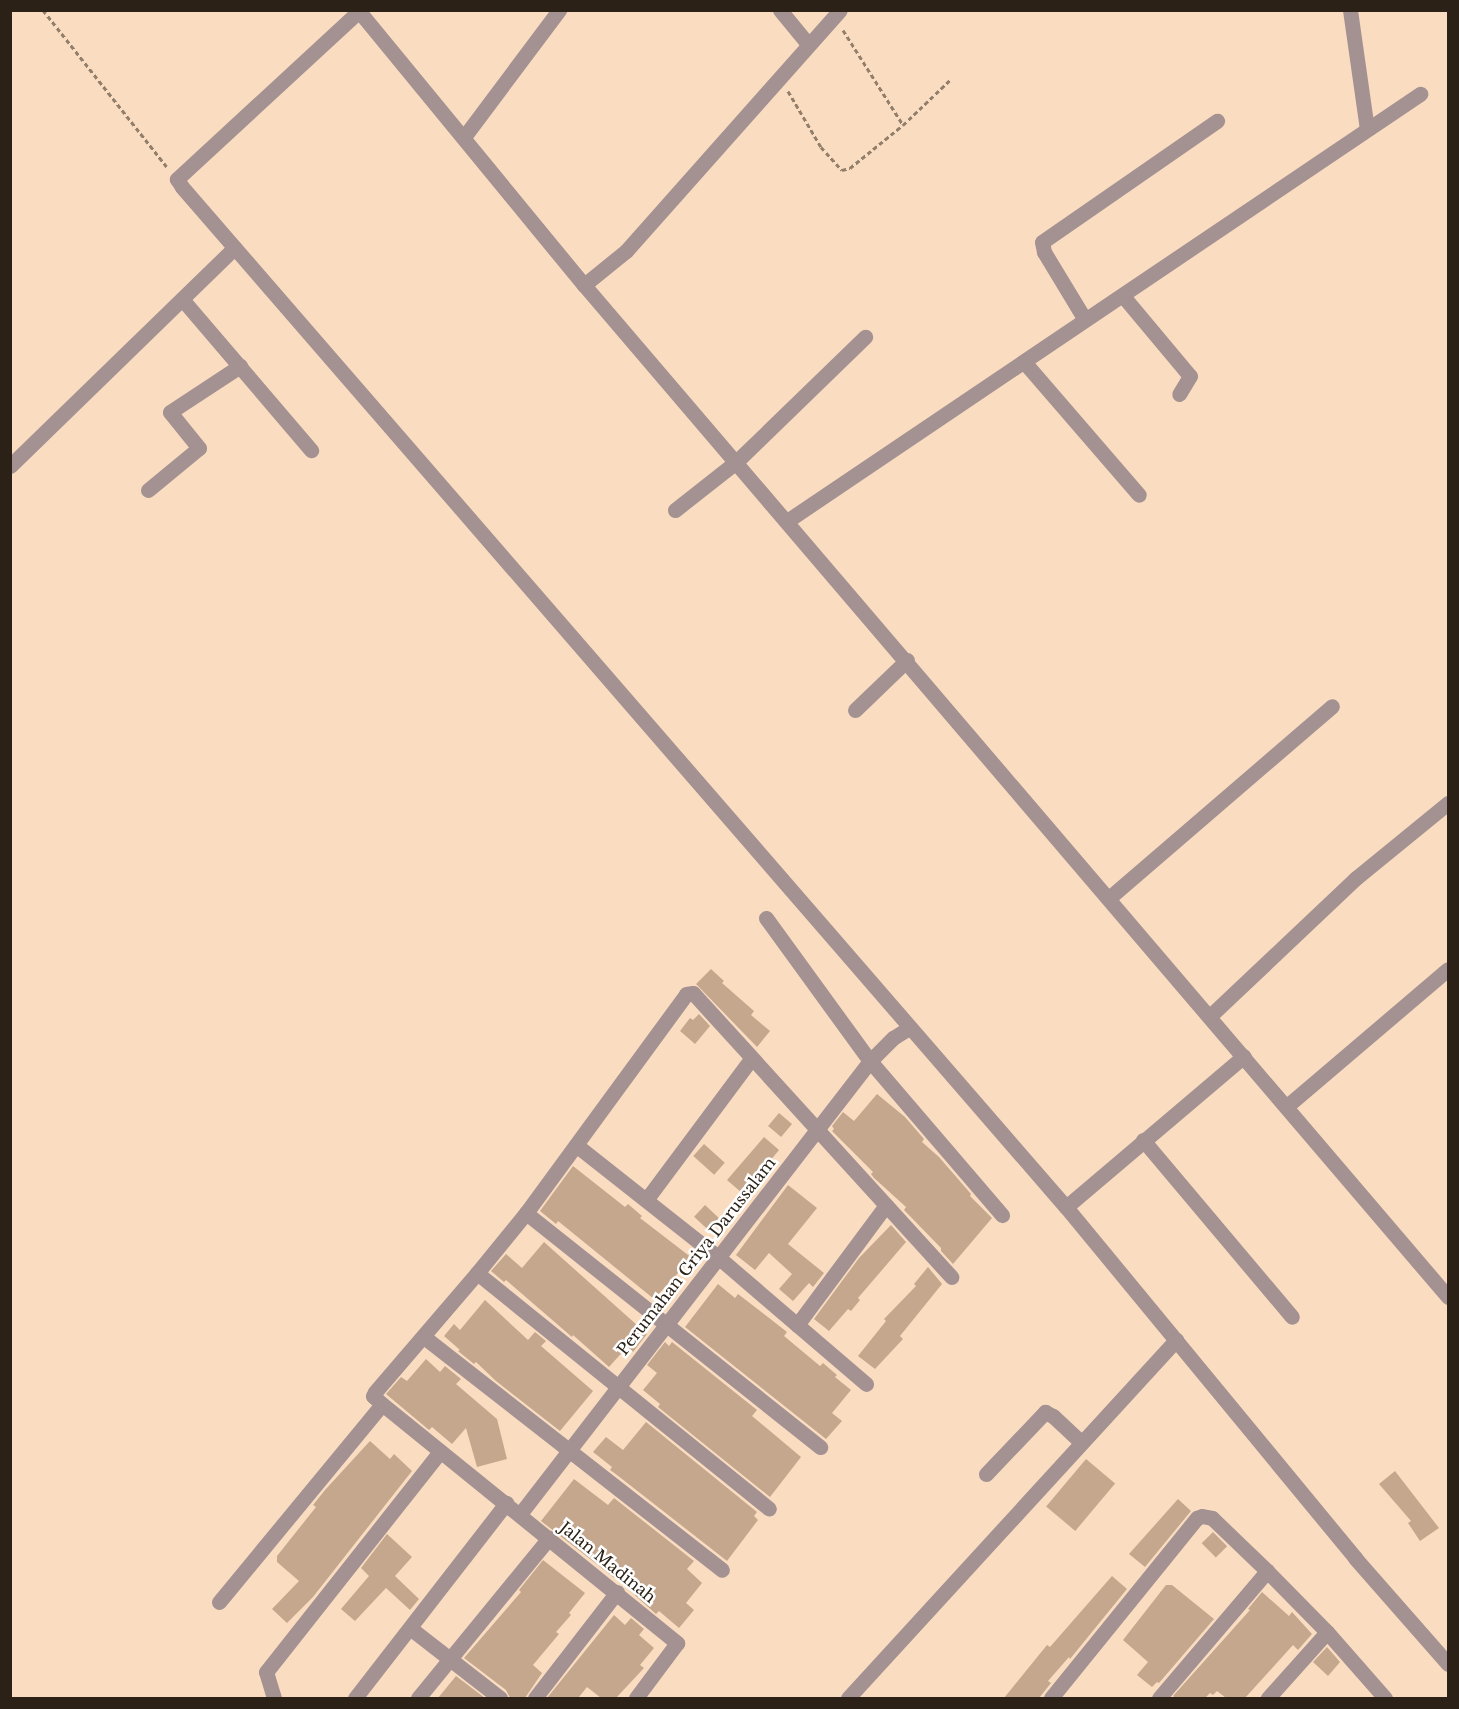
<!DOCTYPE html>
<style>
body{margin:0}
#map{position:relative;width:1459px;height:1709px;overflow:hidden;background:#faddc0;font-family:"Libre Baskerville",serif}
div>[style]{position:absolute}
.building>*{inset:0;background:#c5a78d;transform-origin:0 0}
.path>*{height:3px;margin-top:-1.5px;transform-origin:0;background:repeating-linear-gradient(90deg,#927f6b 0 4.5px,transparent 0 7.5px)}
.minor>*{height:15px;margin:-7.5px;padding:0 7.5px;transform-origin:7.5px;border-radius:7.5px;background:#a49192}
span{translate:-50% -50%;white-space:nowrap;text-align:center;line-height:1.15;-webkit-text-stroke:5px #fff;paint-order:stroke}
.street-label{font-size:16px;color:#2b2116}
.frame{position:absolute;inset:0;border:12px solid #2b2116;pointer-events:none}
</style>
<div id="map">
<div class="building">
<i style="clip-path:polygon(711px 969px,724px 981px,722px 983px,754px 1011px,751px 1015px,770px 1031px,757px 1047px,696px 984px)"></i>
<i style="clip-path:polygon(699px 1014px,710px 1026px,695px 1044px,680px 1031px,690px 1018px,693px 1020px)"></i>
<i style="clip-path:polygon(877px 1094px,905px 1117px,924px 1139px,922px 1142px,939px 1157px,971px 1194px,970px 1196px,992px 1218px,953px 1264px,941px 1251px,941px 1248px,904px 1210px,906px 1207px,874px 1178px,871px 1174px,873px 1172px,832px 1131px,834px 1129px,832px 1126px,843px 1112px,854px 1121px)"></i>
<i style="left:779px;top:1113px;width:17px;height:17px;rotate:40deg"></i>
<i style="clip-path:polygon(764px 1137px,779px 1150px,765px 1167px,768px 1169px,742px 1193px,727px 1180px)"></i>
<i style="left:704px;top:1144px;width:28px;height:16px;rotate:42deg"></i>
<i style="clip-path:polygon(573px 1166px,625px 1207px,628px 1204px,642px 1216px,640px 1218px,692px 1258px,654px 1299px,558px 1221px,556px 1224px,540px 1211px)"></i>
<i style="clip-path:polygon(788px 1185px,817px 1208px,788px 1244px,824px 1273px,813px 1287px,809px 1283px,793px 1301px,779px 1289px,792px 1274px,769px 1253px,755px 1270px,736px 1255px)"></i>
<i style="left:705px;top:1205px;width:19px;height:16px;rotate:43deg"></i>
<i style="clip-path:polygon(891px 1225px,906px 1242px,858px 1298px,860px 1300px,851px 1311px,848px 1309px,829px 1331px,814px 1319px,859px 1258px)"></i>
<i style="clip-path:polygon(544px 1242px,647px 1334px,633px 1352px,627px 1347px,609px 1367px,573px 1335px,572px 1337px,506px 1280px,504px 1282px,491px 1271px,506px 1254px,522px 1268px)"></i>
<i style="clip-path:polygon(928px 1267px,942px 1284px,900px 1336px,903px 1339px,875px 1369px,858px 1356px,886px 1321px,884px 1319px,916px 1286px,914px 1284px)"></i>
<i style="clip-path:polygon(718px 1284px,735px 1298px,738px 1294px,773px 1321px,787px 1332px,784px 1336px,820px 1366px,823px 1363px,837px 1375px,835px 1377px,851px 1390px,832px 1413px,842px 1421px,826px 1439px,685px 1327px)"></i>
<i style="clip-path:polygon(485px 1300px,528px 1340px,535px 1332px,546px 1341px,541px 1346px,593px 1391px,560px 1431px,496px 1381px,476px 1362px,474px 1364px,458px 1351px,460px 1350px,444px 1336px,454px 1324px,460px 1330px)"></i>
<i style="clip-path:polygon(665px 1342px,669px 1346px,672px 1342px,757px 1410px,752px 1416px,801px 1457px,770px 1497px,658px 1407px,660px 1404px,643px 1390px,657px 1373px,647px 1365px)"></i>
<i style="clip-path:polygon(426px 1359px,440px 1372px,445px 1366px,461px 1379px,456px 1384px,497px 1419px,507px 1459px,477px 1467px,466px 1428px,452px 1444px,432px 1427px,429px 1430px,386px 1394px,401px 1377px,407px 1381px)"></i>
<i style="clip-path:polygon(646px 1422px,757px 1512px,754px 1516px,758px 1520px,727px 1561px,617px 1475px,610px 1470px,612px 1467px,593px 1452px,606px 1437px,623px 1450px)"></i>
<i style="clip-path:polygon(370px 1441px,390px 1459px,394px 1454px,412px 1471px,313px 1597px,287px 1623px,272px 1609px,299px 1581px,277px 1562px,277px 1556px,316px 1507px,313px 1505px,325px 1490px)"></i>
<i style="left:1086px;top:1459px;width:38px;height:62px;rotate:40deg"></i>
<i style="clip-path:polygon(1395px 1471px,1439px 1528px,1420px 1541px,1408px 1523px,1411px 1521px,1379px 1484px)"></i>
<i style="clip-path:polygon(574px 1479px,608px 1505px,614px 1498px,694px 1561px,687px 1569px,702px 1583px,686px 1603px,694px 1610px,679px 1628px,659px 1611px,656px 1614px,621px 1583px,541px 1521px)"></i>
<i style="clip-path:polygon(1178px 1499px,1191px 1511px,1145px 1567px,1129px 1554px)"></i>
<i style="left:1213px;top:1532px;width:20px;height:16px;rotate:45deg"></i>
<i style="clip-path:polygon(387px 1534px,412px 1557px,395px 1576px,419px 1599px,410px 1610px,386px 1588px,355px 1621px,341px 1609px,369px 1576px,361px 1568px)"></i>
<i style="clip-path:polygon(543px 1560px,585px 1593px,569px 1613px,571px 1615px,556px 1632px,559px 1634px,533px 1665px,542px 1673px,525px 1698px,510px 1698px,506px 1690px,464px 1658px,521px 1592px,519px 1590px)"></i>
<i style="clip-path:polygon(1112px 1576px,1127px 1589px,1070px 1659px,1069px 1657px,1048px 1681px,1051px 1683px,1039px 1698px,1004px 1698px,1047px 1645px,1050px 1647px)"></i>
<i style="clip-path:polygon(1166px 1585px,1172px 1585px,1214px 1619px,1159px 1683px,1157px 1682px,1152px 1687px,1137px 1675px,1148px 1662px,1123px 1640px)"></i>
<i style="clip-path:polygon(1262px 1592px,1289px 1616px,1292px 1612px,1312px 1634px,1298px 1650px,1293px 1645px,1245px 1698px,1226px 1698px,1217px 1691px,1213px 1695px,1210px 1693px,1205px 1698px,1176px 1698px,1173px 1696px,1250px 1610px,1248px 1609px)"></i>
<i style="clip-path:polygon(614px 1615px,625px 1625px,631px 1618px,644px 1629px,639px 1635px,654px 1648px,640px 1665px,644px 1668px,616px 1698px,601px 1698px,587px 1687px,579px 1697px,581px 1698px,547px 1698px)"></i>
<i style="clip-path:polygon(1327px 1647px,1340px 1662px,1328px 1676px,1313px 1662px)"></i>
<i style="clip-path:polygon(456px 1676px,485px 1698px,438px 1698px)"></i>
</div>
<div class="path">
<i style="left:43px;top:10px;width:200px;rotate:51.7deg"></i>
<i style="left:843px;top:30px;width:112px;rotate:57.7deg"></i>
<i style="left:903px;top:125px;width:66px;rotate:-43.8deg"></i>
<i style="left:788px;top:91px;width:65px;rotate:59.5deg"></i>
<i style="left:821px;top:147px;width:31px;rotate:48deg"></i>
<i style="left:842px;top:170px;width:8px;rotate:-14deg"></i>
<i style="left:850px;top:168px;width:68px;rotate:-39.1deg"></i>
</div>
<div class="minor">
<i style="left:358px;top:10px;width:356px;rotate:50.6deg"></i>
<i style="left:584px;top:285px;width:1331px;rotate:49.51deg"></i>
<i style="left:780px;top:10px;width:44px;rotate:50.5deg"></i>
<i style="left:1350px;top:10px;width:120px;rotate:81.9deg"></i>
<i style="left:359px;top:11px;width:248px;rotate:137.3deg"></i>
<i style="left:177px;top:179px;width:9px;rotate:58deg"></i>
<i style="left:182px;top:187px;width:1350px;rotate:49.09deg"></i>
<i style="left:1066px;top:1207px;width:455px;rotate:50.5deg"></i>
<i style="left:1355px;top:1558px;width:141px;rotate:48.7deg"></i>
<i style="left:464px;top:137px;width:159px;rotate:-53.2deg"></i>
<i style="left:584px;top:285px;width:54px;rotate:-39deg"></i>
<i style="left:626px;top:251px;width:322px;rotate:-48.4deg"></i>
<i style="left:1123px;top:296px;width:104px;rotate:50.1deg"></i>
<i style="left:1190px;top:376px;width:21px;rotate:121deg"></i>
<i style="left:182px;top:299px;width:199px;rotate:49.5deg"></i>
<i style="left:1084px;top:318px;width:77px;rotate:-121.2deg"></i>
<i style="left:1044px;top:252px;width:10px;rotate:-101deg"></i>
<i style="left:1042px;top:242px;width:213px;rotate:-34.7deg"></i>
<i style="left:1025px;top:363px;width:174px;rotate:49.2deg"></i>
<i style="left:10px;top:466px;width:313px;rotate:-44.2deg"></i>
<i style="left:148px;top:490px;width:66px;rotate:-39.5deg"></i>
<i style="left:199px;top:448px;width:46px;rotate:-128.9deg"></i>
<i style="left:170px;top:412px;width:84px;rotate:-33.3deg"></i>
<i style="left:675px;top:510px;width:78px;rotate:-38.2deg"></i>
<i style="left:736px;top:462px;width:180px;rotate:-44.1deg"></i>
<i style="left:787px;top:521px;width:764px;rotate:-34deg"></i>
<i style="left:855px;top:710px;width:72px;rotate:-43.9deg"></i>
<i style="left:1109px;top:898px;width:294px;rotate:-40.7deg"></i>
<i style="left:766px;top:918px;width:177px;rotate:54deg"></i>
<i style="left:870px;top:1061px;width:203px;rotate:49.4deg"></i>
<i style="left:1210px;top:1016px;width:201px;rotate:-43.4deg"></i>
<i style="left:1356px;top:878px;width:119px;rotate:-39.2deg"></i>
<i style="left:1287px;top:1106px;width:211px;rotate:-40.4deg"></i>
<i style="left:1143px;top:1140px;width:231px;rotate:49.9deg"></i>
<i style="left:576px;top:1145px;width:181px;rotate:38.3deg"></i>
<i style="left:718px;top:1257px;width:195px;rotate:40.6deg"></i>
<i style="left:646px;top:1200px;width:177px;rotate:-53.3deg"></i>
<i style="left:1066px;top:1207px;width:233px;rotate:-40.3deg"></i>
<i style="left:526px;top:1213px;width:271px;rotate:-53.8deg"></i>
<i style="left:686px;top:994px;width:7px;rotate:-8deg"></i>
<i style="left:693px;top:993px;width:384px;rotate:47.7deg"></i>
<i style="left:477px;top:1273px;width:77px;rotate:-50.8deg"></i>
<i style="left:526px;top:1213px;width:376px;rotate:38.5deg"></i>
<i style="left:797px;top:1325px;width:149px;rotate:-53.4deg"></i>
<i style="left:424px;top:1337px;width:378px;rotate:38deg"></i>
<i style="left:382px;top:1404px;width:12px;rotate:-138deg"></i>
<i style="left:373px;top:1396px;width:4px;rotate:-63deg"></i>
<i style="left:375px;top:1392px;width:157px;rotate:-49.4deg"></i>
<i style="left:477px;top:1273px;width:375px;rotate:38.9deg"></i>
<i style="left:986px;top:1474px;width:86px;rotate:-46.4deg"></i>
<i style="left:1045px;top:1412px;width:9px;rotate:27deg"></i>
<i style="left:1053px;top:1416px;width:38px;rotate:43deg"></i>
<i style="left:520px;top:1514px;width:572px;rotate:-52.31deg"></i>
<i style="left:870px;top:1061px;width:33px;rotate:-45deg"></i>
<i style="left:893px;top:1038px;width:19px;rotate:-32deg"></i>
<i style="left:219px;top:1602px;width:256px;rotate:-50.5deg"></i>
<i style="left:382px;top:1404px;width:380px;rotate:39deg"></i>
<i style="left:677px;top:1643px;width:69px;rotate:126.7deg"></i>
<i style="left:410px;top:1628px;width:114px;rotate:37.9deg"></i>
<i style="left:1327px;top:1632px;width:88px;rotate:48.7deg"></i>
<i style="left:274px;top:1698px;width:27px;rotate:-107deg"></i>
<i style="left:266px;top:1672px;width:280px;rotate:-51.7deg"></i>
<i style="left:355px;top:1698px;width:247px;rotate:-52.2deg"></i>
<i style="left:418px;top:1698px;width:207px;rotate:-50.7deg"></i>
<i style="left:535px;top:1698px;width:134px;rotate:-52.3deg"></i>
<i style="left:848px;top:1698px;width:486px;rotate:-47.5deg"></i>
<i style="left:1051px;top:1698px;width:232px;rotate:-51deg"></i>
<i style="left:1197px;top:1518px;width:5px;rotate:-22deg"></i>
<i style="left:1202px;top:1516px;width:10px;rotate:11deg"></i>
<i style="left:1212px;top:1518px;width:76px;rotate:43.9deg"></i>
<i style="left:1159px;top:1698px;width:167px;rotate:-49.6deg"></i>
<i style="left:1267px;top:1571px;width:86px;rotate:45.5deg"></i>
<i style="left:1327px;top:1632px;width:89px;rotate:131.8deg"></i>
</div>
<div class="street-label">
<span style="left:696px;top:1256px;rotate:-52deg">Perumahan Griya Darussalam</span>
<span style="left:608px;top:1562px;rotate:39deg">Jalan Madinah</span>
</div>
<div class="frame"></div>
</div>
